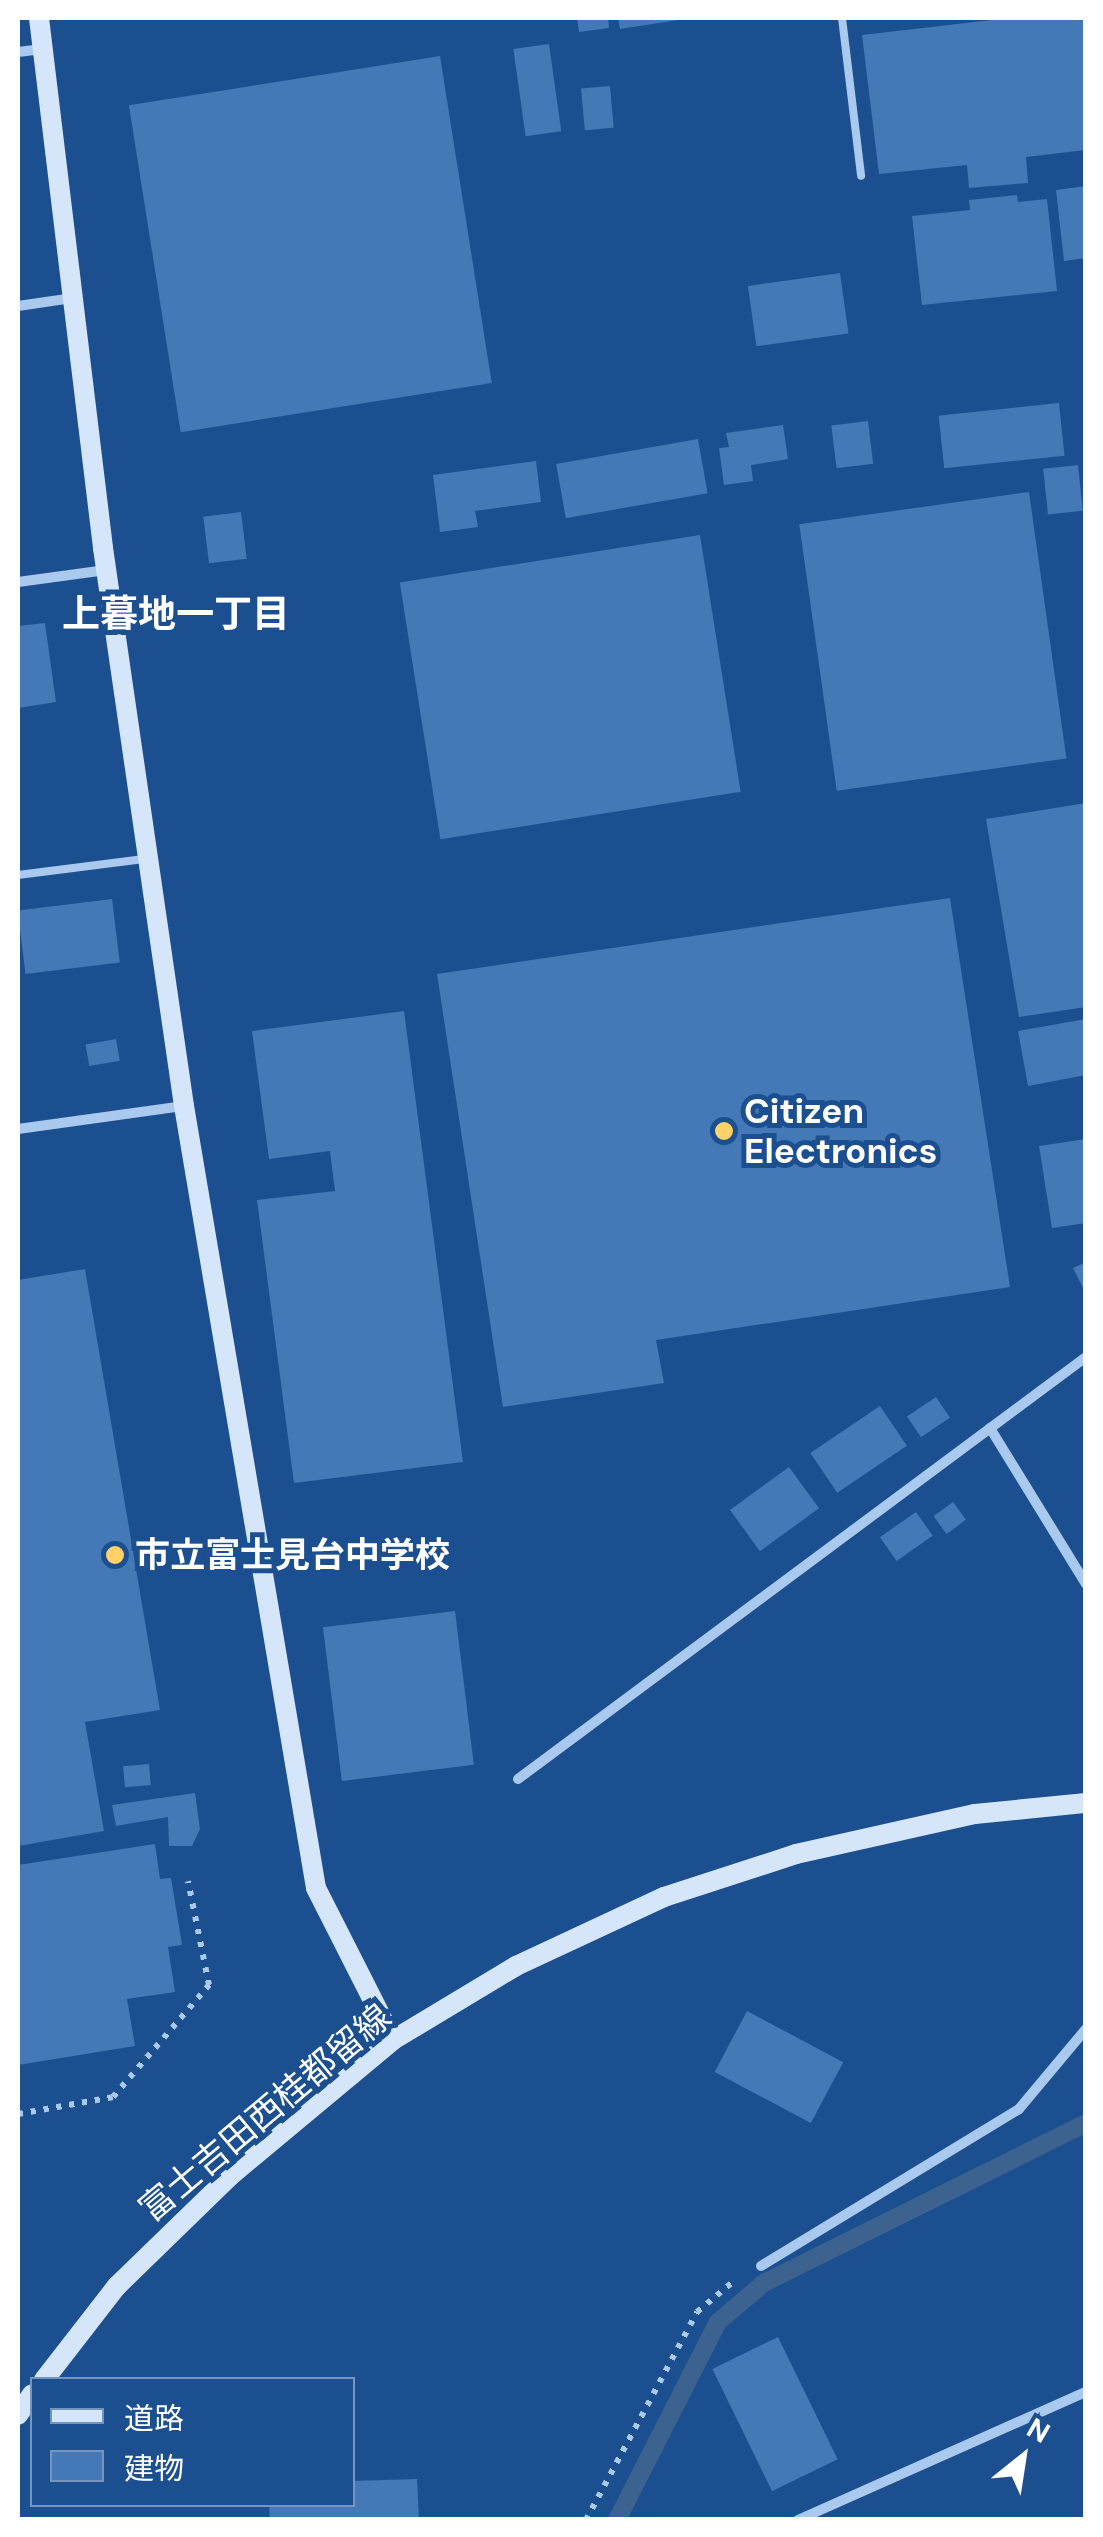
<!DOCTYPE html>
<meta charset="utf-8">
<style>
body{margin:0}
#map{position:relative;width:1103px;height:2537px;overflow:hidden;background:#1b4f8f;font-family:"DM Sans","Noto Sans JP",sans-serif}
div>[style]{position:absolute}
.stream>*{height:18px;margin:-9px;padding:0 9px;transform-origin:9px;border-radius:9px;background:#3c6290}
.building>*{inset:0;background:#4478b7;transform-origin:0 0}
.path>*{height:6px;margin-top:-3px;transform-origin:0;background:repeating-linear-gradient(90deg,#a9c9ee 0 5px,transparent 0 13px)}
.lane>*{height:8px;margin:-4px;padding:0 4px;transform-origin:4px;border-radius:4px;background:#a9c9ee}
.street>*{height:10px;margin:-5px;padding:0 5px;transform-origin:5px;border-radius:5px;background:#a9c9ee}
.secondary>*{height:20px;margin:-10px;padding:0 10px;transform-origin:10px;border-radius:10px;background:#d6e6fa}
.dots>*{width:28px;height:28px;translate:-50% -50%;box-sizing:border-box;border:5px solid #1b4f8f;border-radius:50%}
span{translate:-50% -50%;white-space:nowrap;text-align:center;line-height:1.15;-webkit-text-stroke:10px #1b4f8f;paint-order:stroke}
.poi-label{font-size:35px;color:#fff;font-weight:700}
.left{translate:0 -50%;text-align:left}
.street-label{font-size:35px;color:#fff}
.neighbourhood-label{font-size:38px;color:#fff;font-weight:700}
.frame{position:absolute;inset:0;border:20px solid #fff;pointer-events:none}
.legend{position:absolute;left:30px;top:2377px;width:325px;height:130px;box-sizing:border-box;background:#1b4f8f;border:2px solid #7695bc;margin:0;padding:12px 18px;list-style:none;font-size:30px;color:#fff}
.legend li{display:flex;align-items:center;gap:20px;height:50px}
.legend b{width:50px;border:2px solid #7695bc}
.north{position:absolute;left:973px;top:2407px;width:100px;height:100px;-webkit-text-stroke:8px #1b4f8f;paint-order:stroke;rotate:30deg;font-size:28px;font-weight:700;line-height:40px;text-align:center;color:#fff}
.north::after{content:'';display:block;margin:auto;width:35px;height:45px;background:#fff;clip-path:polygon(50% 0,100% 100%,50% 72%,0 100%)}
</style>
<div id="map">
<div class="stream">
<i style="left:617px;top:2520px;width:222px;rotate:-63deg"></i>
<i style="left:718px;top:2322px;width:60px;rotate:-40.3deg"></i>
<i style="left:764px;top:2283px;width:360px;rotate:-26.4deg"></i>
</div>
<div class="building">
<i style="clip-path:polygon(577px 18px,608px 18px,609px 28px,579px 32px)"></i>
<i style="clip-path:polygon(618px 18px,678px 18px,678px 20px,620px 29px)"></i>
<i style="clip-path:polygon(1009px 18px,1086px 18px,1086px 150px,1026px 157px,1028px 183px,969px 188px,967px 165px,879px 174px,862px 35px)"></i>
<i style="left:549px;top:44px;width:88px;height:36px;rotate:82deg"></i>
<i style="left:440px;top:56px;width:331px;height:315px;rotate:81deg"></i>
<i style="left:610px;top:86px;width:42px;height:29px;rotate:85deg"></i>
<i style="clip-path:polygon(1086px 186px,1086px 258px,1064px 261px,1056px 190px)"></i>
<i style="clip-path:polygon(1017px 195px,1018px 202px,1047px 199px,1057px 291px,922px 305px,912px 216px,970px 210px,969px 200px)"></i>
<i style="left:840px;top:273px;width:61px;height:93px;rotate:82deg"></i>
<i style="left:1059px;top:403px;width:53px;height:121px;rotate:84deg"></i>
<i style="left:868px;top:421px;width:43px;height:37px;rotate:83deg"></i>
<i style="clip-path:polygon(783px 425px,788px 459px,751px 465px,753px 481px,724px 485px,719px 448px,729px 447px,726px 433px)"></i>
<i style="left:698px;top:439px;width:55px;height:144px;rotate:80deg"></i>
<i style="clip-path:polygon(536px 461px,541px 502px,475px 511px,478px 527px,440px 532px,433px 475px)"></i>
<i style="left:1078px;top:465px;width:46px;height:35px;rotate:84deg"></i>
<i style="left:1029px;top:492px;width:269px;height:232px;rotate:82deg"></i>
<i style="left:241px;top:512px;width:47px;height:38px;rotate:83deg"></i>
<i style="left:700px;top:535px;width:260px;height:304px;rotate:81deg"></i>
<i style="clip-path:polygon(45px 623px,56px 702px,18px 708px,18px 626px)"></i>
<i style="clip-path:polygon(1086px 803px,1086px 1007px,1019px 1017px,986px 819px)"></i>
<i style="clip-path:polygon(950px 898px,1010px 1287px,656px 1340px,664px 1383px,503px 1407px,437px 974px)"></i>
<i style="left:112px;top:899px;width:64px;height:95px;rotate:83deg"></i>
<i style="clip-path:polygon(404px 1011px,463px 1462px,294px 1483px,257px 1200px,335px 1191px,330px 1151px,269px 1159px,252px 1031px)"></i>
<i style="clip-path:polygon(1086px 1019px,1086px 1075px,1028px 1086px,1018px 1031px)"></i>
<i style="left:116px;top:1039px;width:22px;height:31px;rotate:80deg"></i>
<i style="clip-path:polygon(1086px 1139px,1086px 1223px,1052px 1228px,1039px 1146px)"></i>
<i style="clip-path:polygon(1086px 1262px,1086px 1294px,1073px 1268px)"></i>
<i style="clip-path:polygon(85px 1269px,160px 1710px,85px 1722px,104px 1831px,18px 1846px,18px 1280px)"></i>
<i style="left:936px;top:1397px;width:25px;height:35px;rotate:56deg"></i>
<i style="left:880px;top:1406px;width:48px;height:84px;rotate:56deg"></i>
<i style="left:789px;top:1467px;width:51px;height:73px;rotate:54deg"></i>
<i style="left:953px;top:1502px;width:22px;height:24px;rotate:54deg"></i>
<i style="left:916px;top:1512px;width:29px;height:44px;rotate:55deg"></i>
<i style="left:455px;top:1611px;width:155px;height:133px;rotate:83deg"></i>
<i style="left:149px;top:1764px;width:21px;height:26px;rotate:85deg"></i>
<i style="clip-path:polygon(195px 1793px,200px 1829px,192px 1846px,169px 1846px,168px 1817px,116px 1826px,112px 1805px)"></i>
<i style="clip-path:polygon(155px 1844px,160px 1879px,171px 1878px,182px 1945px,168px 1947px,175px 1992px,127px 1999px,135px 2046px,18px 2065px,18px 1865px)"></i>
<i style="left:747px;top:2011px;width:109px;height:69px;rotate:28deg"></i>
<i style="left:778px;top:2337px;width:136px;height:73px;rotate:64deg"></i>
<i style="clip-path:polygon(417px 2479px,419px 2520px,270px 2520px,269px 2505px,352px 2504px,352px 2481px)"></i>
</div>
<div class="path">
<i style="left:18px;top:2114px;width:97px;rotate:-10.1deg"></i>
<i style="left:113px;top:2097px;width:148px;rotate:-49.4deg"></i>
<i style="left:209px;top:1985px;width:106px;rotate:-101.4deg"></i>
<i style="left:586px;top:2520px;width:236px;rotate:-61.9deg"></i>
<i style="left:697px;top:2312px;width:48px;rotate:-40deg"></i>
</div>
<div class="lane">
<i style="left:842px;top:18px;width:159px;rotate:83.1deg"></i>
<i style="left:18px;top:875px;width:127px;rotate:-7.2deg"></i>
</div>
<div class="street">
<i style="left:18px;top:52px;width:25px;rotate:-7deg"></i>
<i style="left:18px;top:306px;width:56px;rotate:-8.3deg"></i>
<i style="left:18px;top:582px;width:89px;rotate:-7.8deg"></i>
<i style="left:18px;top:1129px;width:168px;rotate:-7.9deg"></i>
<i style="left:990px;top:1428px;width:183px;rotate:58.4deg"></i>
<i style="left:518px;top:1779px;width:708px;rotate:-36.61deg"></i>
<i style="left:761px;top:2266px;width:302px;rotate:-31.3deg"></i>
<i style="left:1019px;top:2109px;width:104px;rotate:-50.1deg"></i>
<i style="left:798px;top:2520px;width:315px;rotate:-24deg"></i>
</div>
<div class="secondary">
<i style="left:39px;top:18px;width:534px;rotate:83.11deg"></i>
<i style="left:103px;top:548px;width:564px;rotate:81.74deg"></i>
<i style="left:184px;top:1106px;width:793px;rotate:80.42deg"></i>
<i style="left:316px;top:1888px;width:170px;rotate:63.1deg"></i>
<i style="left:44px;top:2380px;width:119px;rotate:-52.2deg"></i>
<i style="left:117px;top:2286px;width:158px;rotate:-44.2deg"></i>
<i style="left:230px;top:2176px;width:212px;rotate:-39.8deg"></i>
<i style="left:393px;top:2040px;width:144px;rotate:-31deg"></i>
<i style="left:516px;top:1966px;width:163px;rotate:-25deg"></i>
<i style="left:664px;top:1897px;width:139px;rotate:-18deg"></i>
<i style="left:796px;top:1854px;width:183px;rotate:-12.6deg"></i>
<i style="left:975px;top:1814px;width:112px;rotate:-5.7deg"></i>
<i style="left:18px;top:2415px;width:25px;rotate:-56deg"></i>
</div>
<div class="dots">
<i style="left:724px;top:1131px;background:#ffd166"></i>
<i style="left:115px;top:1555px;background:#ffd166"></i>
</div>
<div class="poi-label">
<span class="left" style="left:744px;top:1131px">Citizen<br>Electronics</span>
<span class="left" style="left:135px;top:1555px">市立富士見台中学校</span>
</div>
<div class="street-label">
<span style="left:265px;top:2113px;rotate:-40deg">富士吉田西桂都留線</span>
</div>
<div class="neighbourhood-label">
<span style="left:176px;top:615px">上暮地一丁目</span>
</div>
<div class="frame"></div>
<ul class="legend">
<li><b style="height:12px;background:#d6e6fa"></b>道路</li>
<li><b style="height:28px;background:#4478b7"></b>建物</li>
</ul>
<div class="north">N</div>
</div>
